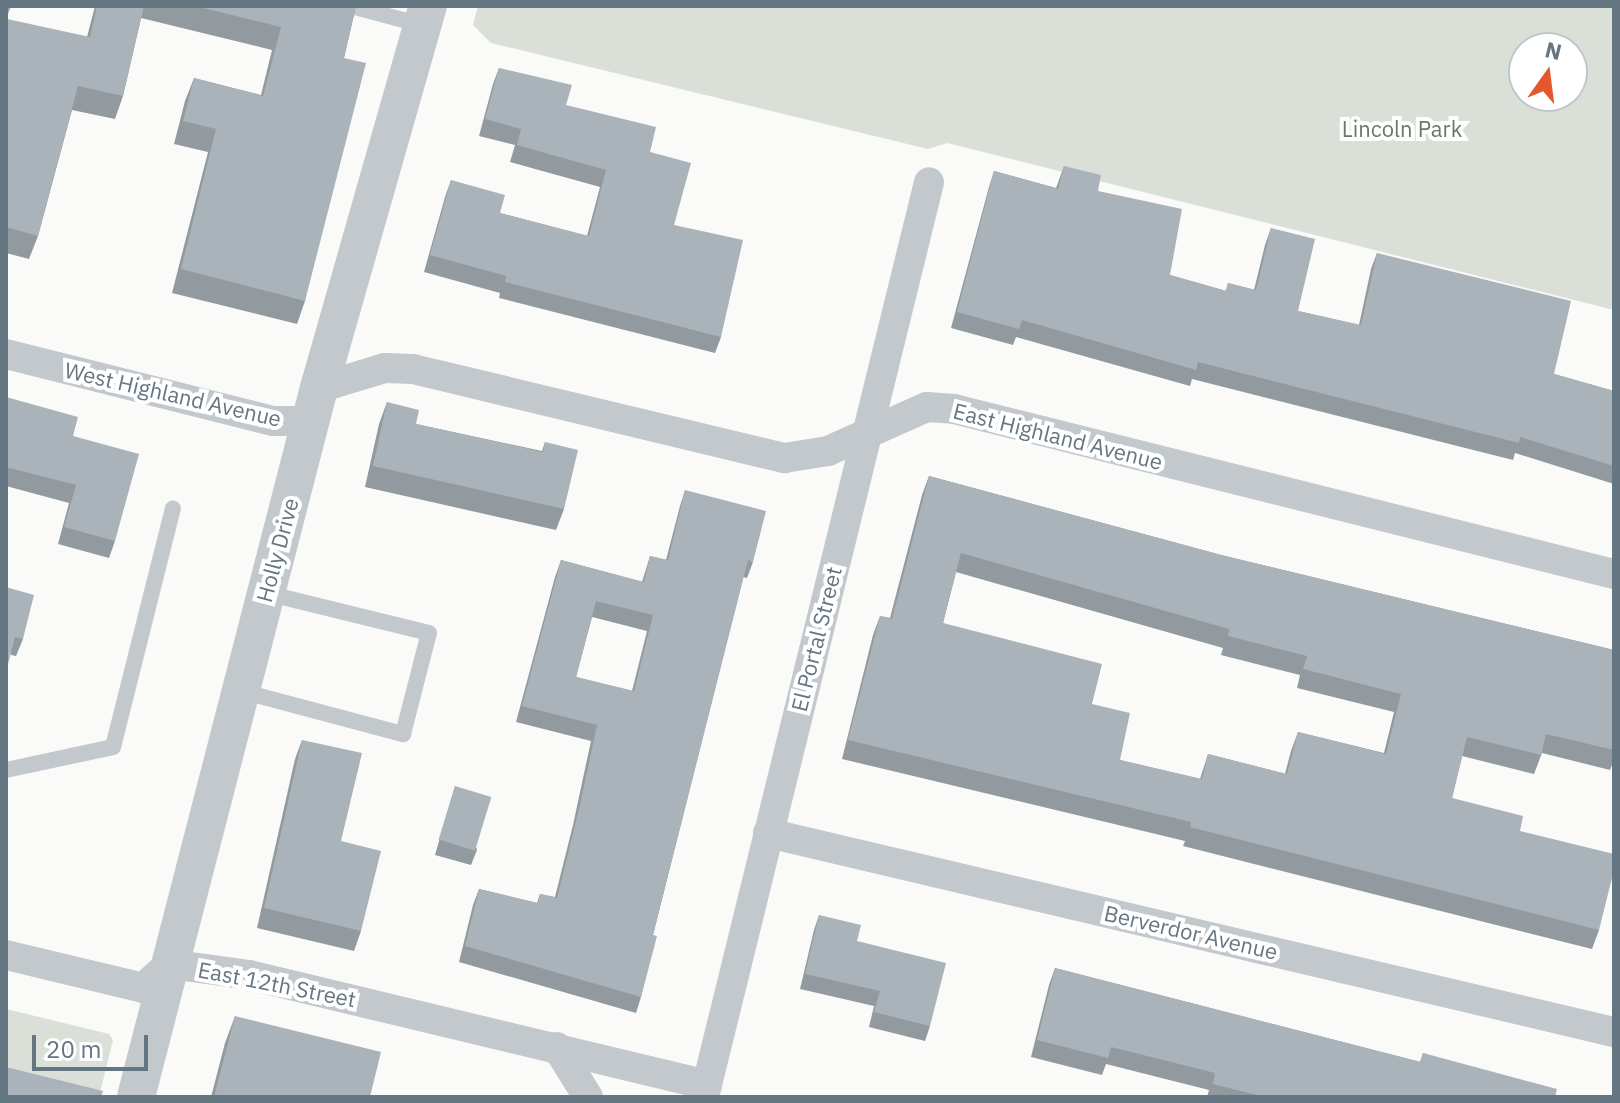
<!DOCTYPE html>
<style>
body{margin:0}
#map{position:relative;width:1620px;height:1103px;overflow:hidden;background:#fafaf8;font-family:"IBM Plex Sans",sans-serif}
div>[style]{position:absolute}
.green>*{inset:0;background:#dadfd7}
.service>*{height:16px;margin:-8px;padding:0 8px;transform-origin:8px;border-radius:8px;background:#c3c8cc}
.minor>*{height:30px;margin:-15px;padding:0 15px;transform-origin:15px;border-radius:15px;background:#c3c8cc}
.tertiary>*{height:38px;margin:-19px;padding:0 19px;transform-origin:19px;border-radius:19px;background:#c3c8cc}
.wall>*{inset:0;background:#929a9f}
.building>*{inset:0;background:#aab3b9;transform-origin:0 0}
span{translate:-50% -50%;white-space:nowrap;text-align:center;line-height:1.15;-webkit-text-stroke:8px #fff;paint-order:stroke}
.park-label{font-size:22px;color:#687a64}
.street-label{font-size:22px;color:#657683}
.frame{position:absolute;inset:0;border:8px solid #657683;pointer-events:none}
.north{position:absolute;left:1508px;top:32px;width:80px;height:80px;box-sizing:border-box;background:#fff;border:2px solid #c1c8cd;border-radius:50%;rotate:14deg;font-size:22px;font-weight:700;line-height:32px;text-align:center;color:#657683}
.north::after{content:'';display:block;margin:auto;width:28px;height:36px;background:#e4572e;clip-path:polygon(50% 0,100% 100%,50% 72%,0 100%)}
.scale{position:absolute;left:32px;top:1035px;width:116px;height:36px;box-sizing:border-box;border:4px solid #657683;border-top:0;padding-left:10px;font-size:24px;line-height:28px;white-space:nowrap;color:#657683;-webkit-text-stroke:6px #fff;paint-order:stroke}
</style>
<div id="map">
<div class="green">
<i style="clip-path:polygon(evenodd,478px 6px,1614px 6px,1614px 310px,947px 143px,928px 149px,491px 43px,473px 25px,478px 6px,1524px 48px,1572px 48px,1572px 96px,1524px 96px,1524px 48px)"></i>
<i style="clip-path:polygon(6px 1009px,109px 1034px,113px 1040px,99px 1097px,6px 1096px)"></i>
</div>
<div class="service">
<i style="left:351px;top:6px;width:73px;rotate:15deg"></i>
<i style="left:241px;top:691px;width:168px;rotate:14.9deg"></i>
<i style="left:403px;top:734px;width:104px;rotate:-75.6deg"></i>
<i style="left:429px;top:633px;width:168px;rotate:-166.2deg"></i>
<i style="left:6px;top:770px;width:109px;rotate:-12.1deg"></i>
<i style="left:113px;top:747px;width:246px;rotate:-75.9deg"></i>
</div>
<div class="minor">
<i style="left:6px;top:354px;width:275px;rotate:14.1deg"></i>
<i style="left:273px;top:421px;width:33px"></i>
<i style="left:306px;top:421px;width:35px;rotate:-68deg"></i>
<i style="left:319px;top:388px;width:69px;rotate:-16.9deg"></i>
<i style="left:385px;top:368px;width:28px;rotate:2deg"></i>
<i style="left:413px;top:369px;width:382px;rotate:13.5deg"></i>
<i style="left:784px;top:458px;width:45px;rotate:-9deg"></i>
<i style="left:828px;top:451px;width:108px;rotate:-24deg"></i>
<i style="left:927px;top:407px;width:27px;rotate:4deg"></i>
<i style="left:954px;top:409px;width:680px;rotate:14.04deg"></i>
<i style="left:768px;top:833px;width:869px;rotate:13.24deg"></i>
<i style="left:6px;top:955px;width:141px;rotate:13.5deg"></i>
<i style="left:143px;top:988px;width:36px;rotate:-42deg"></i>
<i style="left:170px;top:964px;width:80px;rotate:7.9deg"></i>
<i style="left:249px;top:975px;width:471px;rotate:13.5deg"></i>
<i style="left:557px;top:1047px;width:59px;rotate:58.2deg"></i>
<i style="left:704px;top:1097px;width:942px;rotate:-76.18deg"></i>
</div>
<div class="tertiary">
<i style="left:136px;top:1097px;width:732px;rotate:-75.53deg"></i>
<i style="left:319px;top:388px;width:397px;rotate:-74.1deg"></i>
</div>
<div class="wall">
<i style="clip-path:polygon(6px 6px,11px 6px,6px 19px)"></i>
<i style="clip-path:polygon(95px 6px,356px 6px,344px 58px,305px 301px,297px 324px,172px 293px,208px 152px,174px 144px,185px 101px,194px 78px,261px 95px,272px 50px,141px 18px,123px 96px,115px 119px,72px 110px,38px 236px,29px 259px,6px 253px,6px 23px,87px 37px)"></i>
<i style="clip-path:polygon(499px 68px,650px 152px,674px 225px,721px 337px,715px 353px,499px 298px,500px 293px,424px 272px,445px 197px,451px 180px,500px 213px,587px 236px,600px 187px,510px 162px,515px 145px,479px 136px,493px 84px)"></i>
<i style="clip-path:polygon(1064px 166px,1098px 191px,1170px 275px,1226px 291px,1228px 283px,1254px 290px,1265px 245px,1271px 228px,1298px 311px,1359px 325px,1371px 269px,1377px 253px,1554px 374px,1614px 391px,1614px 484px,1515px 453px,1513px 460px,1192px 379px,1190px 386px,1016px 337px,1013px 345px,951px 328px,989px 187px,994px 171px,1056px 188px)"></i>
<i style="clip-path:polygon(6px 397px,73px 436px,115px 541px,109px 558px,58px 544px,69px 503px,6px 486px)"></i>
<i style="clip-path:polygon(387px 402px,416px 424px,542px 451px,545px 442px,564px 509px,556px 530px,365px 487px,379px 424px)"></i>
<i style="clip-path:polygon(evenodd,929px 476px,1225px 556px,1614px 650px,1614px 760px,1610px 770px,1542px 753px,1534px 774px,1462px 756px,1452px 798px,1520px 831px,1599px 930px,1592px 949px,1183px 846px,1185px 841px,842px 759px,873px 635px,880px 616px,890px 618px,922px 495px,929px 476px,956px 572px,1223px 648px,1221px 655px,1300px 675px,1297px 688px,1394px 712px,1384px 753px,1298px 732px,1291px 751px,1285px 774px,1208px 754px,1200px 779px,1120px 760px,1092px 704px,943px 623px,956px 572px)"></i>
<i style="clip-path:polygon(evenodd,685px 490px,753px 562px,747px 578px,743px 577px,653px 935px,641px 997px,636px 1013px,459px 962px,473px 905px,479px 889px,537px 903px,540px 894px,555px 897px,573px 825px,591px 741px,516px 722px,555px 577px,561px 560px,642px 582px,650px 556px,666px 560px,680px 506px,685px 490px,592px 617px,647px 631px,632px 691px,576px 677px,592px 617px)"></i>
<i style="clip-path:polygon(6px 587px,23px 639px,16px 656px,11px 655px)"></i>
<i style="clip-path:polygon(302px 740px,341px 841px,361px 931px,354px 951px,257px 928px,295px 759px)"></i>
<i style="clip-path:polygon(455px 786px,477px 850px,471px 865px,435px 855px)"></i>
<i style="clip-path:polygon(819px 915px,857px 941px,930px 1026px,925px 1041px,869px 1027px,874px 1006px,800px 989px,814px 930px)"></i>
<i style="clip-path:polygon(1055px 968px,1420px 1062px,1423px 1053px,1555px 1097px,1207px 1097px,1209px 1090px,1106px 1064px,1102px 1075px,1031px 1057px,1049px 985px)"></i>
<i style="clip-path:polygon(235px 1016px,370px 1097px,211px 1097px,225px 1043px)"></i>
</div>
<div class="building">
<i style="clip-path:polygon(97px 6px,144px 6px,123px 96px,78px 86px,38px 236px,6px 227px,6px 26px,7px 19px,90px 37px)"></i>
<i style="clip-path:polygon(195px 6px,356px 6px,344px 58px,366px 63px,305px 301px,181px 269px,216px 129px,183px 121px,194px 78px,263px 96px,281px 27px)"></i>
<i style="clip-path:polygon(499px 68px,572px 85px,566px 105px,656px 127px,650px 152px,691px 163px,674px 225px,743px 240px,721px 337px,505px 282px,506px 276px,430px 255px,451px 180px,505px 195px,500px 213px,589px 236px,606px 170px,517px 145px,521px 129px,485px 119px)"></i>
<i style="clip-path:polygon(1064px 166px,1101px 175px,1098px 191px,1182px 209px,1170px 275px,1226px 291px,1228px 283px,1256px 290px,1271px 228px,1315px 239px,1298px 311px,1361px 325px,1377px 253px,1571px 301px,1554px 374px,1614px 391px,1614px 466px,1520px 437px,1519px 443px,1198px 362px,1196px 370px,1022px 320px,1019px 329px,957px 312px,994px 171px,1058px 189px)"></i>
<i style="clip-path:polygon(6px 397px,78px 417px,73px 436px,139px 454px,115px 541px,64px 527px,76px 485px,6px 467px)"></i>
<i style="clip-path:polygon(387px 402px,419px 410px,416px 424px,543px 452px,545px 442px,578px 450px,564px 509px,373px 466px)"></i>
<i style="clip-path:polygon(evenodd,929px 476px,1225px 556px,1614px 650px,1614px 750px,1546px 734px,1541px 755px,1467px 737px,1452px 798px,1523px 816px,1520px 831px,1614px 854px,1614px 870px,1599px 930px,1190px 827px,1191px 822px,848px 740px,880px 616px,892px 619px,929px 476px,961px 553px,1229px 629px,1228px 636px,1307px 656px,1303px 669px,1401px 694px,1386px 754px,1298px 732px,1287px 774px,1208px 754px,1202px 779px,1120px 760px,1130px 713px,1092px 704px,1102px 664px,943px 623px,961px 553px)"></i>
<i style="clip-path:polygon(evenodd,685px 490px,766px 511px,753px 562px,748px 560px,653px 935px,657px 936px,641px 997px,465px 946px,479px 889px,538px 903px,540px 894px,557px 898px,579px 809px,597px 725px,522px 706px,561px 560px,644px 582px,650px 556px,668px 560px,685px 490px,596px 601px,653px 615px,634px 691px,576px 677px,596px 601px)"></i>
<i style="clip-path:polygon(6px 587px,34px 595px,23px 639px,15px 637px,6px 672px)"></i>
<i style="clip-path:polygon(302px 740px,362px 753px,341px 841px,381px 851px,361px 931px,264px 908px)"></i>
<i style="left:455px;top:786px;width:38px;height:56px;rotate:17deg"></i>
<i style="clip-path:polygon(819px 915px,861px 925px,857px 941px,946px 963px,930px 1026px,874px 1012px,880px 991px,805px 974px)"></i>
<i style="clip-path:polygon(1055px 968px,1421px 1062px,1423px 1053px,1557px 1089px,1555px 1097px,1265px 1097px,1213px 1084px,1215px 1073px,1111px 1047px,1108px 1058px,1037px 1040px)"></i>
<i style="clip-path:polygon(235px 1016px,381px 1052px,370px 1097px,214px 1097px)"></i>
<i style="clip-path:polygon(6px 1067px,103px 1091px,101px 1097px,6px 1097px)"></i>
</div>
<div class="park-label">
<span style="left:1402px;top:129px">Lincoln Park</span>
</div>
<div class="street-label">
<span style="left:173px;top:394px;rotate:13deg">West Highland Avenue</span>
<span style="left:1058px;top:436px;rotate:14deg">East Highland Avenue</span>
<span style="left:277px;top:550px;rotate:-75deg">Holly Drive</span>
<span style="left:816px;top:639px;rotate:-76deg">El Portal Street</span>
<span style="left:1191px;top:932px;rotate:13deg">Berverdor Avenue</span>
<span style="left:277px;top:984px;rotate:11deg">East 12th Street</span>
</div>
<div class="frame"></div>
<div class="north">N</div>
<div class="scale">20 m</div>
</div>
